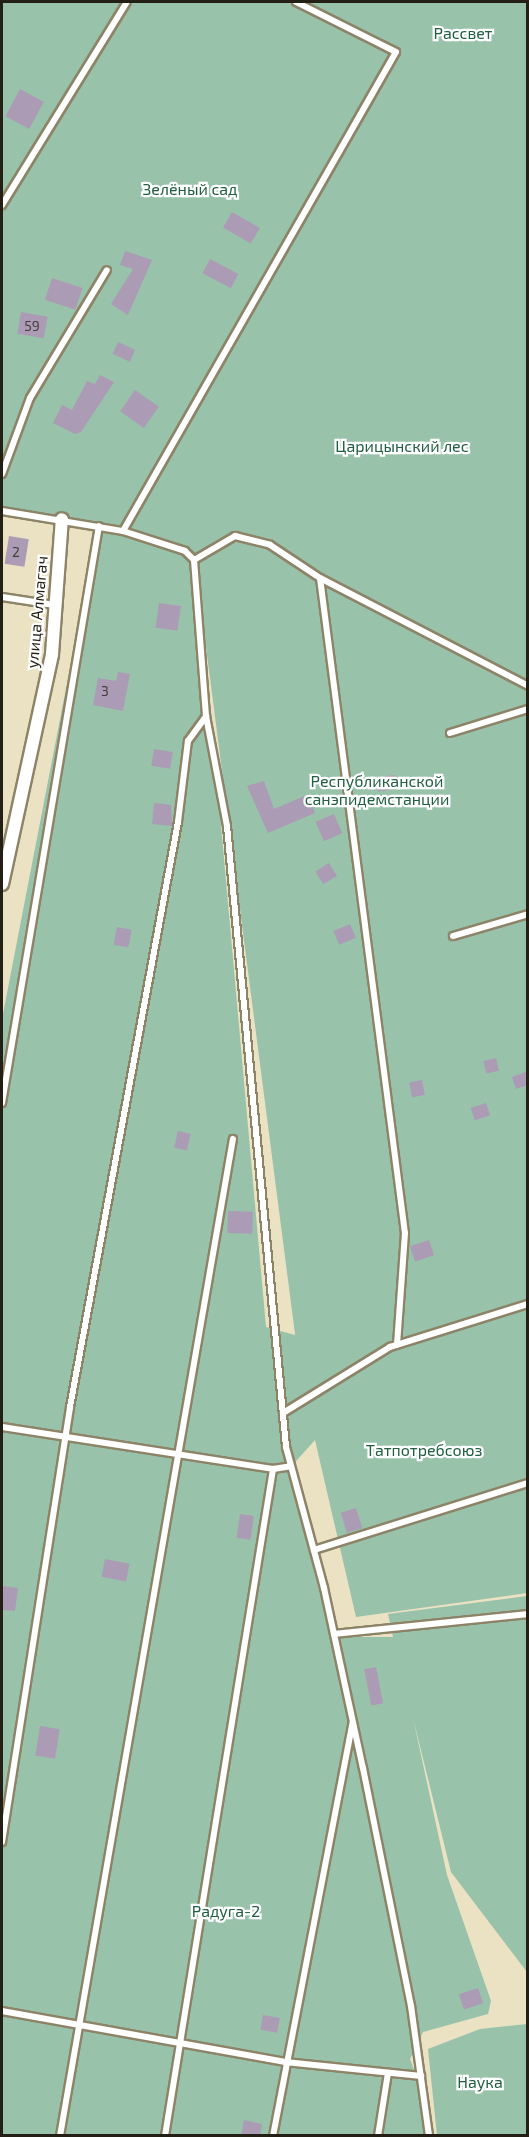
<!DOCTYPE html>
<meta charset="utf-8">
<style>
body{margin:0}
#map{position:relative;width:529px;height:2137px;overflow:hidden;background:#ebe1c3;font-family:"Exo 2",sans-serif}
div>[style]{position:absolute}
.green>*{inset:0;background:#98c2aa}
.building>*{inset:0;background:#ac9bb5;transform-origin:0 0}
.roads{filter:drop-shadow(2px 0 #8d8468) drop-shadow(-2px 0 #8d8468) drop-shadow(0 2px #8d8468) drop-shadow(0 -2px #8d8468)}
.service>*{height:6px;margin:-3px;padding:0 3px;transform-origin:3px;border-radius:3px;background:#fff}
.minor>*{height:12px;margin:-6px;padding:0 6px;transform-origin:6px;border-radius:6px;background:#fff}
span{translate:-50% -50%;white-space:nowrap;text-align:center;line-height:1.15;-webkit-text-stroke:4.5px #fff;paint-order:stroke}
.number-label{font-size:14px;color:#453e3c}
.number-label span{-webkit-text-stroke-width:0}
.park-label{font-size:16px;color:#215f41}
.street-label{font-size:16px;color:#231f14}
.frame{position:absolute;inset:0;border:3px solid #231f14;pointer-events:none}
</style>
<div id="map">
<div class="green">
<i style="clip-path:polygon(evenodd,2px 2px,527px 2px,527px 1593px,356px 1617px,315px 1440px,288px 1470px,331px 1637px,393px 1637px,388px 1614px,527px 1596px,527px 1972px,451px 1872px,413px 1718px,447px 1875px,491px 2001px,488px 2014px,423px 2032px,410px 2059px,419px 2083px,425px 2135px,2px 2135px,2px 1019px,97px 528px,2px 514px,2px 2px,203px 624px,295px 1334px,295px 1335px,266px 1327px,203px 624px)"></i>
<i style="clip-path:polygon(527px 2024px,527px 2135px,437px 2135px,428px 2049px,480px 2029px)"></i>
</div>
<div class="building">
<i style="left:20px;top:89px;width:27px;height:31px;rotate:28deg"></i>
<i style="left:232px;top:212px;width:32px;height:18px;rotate:30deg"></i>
<i style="clip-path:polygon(125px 251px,152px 260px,128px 315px,111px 304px,133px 269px,120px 265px)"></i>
<i style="left:210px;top:259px;width:32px;height:16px;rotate:28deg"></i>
<i style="left:52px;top:278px;width:32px;height:23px;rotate:18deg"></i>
<i style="left:21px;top:312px;width:27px;height:22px;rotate:10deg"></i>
<i style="left:118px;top:342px;width:19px;height:13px;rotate:25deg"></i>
<i style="clip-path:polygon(100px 375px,114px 382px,81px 432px,75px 434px,53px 423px,62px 405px,72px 410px,87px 381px,95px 384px)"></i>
<i style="left:135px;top:390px;width:29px;height:26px;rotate:35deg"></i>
<i style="left:9px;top:536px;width:20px;height:28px;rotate:9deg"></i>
<i style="left:159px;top:603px;width:22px;height:25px;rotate:8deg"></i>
<i style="clip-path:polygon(118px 672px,130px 674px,123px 711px,93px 705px,98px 678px,116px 681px)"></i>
<i style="left:154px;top:749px;width:19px;height:17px;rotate:9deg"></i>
<i style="left:395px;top:775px;width:14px;height:19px;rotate:82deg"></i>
<i style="clip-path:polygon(264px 781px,274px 809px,307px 795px,315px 813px,268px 833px,247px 786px)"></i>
<i style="clip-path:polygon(154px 803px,171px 805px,172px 826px,152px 824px)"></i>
<i style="left:334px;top:814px;width:21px;height:20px;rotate:67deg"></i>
<i style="left:329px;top:863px;width:15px;height:16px;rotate:58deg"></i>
<i style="left:350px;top:924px;width:15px;height:18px;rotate:67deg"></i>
<i style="left:117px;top:927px;width:15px;height:18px;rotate:11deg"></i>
<i style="left:496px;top:1058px;width:13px;height:13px;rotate:77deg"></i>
<i style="clip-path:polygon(528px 1071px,528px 1085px,516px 1089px,512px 1077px)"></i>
<i style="left:422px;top:1080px;width:15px;height:13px;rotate:79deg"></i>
<i style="left:486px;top:1103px;width:13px;height:16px;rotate:72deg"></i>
<i style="left:178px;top:1131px;width:13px;height:17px;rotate:13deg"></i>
<i style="left:228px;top:1211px;width:25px;height:22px;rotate:2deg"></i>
<i style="left:429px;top:1240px;width:16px;height:20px;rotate:72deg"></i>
<i style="left:356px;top:1508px;width:21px;height:16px;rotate:73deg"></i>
<i style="left:240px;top:1514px;width:14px;height:24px;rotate:8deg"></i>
<i style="left:105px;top:1559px;width:25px;height:18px;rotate:11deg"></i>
<i style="clip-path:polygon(2px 1586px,18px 1588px,15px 1611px,2px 1610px)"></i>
<i style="left:376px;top:1667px;width:37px;height:12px;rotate:79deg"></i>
<i style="left:40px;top:1726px;width:20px;height:30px;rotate:9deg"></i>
<i style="left:478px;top:1988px;width:16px;height:20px;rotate:72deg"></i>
<i style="left:263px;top:2015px;width:17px;height:15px;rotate:10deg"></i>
<i style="clip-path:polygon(244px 2120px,262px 2124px,260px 2136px,241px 2136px)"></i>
</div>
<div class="roads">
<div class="service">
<i style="left:2px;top:205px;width:238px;rotate:-58.4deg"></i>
<i style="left:2px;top:474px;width:81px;rotate:-69.8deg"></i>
<i style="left:30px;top:398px;width:149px;rotate:-59deg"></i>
<i style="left:2px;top:511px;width:123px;rotate:9.4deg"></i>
<i style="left:123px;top:531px;width:65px;rotate:17.9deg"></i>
<i style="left:185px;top:551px;width:13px;rotate:45deg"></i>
<i style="left:194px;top:560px;width:156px;rotate:85.6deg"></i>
<i style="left:206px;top:716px;width:112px;rotate:79.2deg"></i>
<i style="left:227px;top:826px;width:624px;rotate:84.57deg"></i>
<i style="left:286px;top:1447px;width:146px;rotate:74.9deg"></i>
<i style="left:324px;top:1588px;width:184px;rotate:77.8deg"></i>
<i style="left:363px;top:1768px;width:243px;rotate:78.6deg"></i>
<i style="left:411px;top:2006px;width:131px;rotate:82.1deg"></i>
<i style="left:123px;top:531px;width:551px;rotate:-60.32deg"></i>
<i style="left:396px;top:52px;width:112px;rotate:-153.4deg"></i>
<i style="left:194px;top:560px;width:48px;rotate:-30.3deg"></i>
<i style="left:235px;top:536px;width:36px;rotate:14deg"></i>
<i style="left:270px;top:545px;width:60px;rotate:33.4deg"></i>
<i style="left:320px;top:578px;width:234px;rotate:27.4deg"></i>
<i style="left:320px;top:578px;width:660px;rotate:82.61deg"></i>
<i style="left:405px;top:1233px;width:112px;rotate:94.1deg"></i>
<i style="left:2px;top:597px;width:53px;rotate:8.7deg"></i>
<i style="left:450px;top:733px;width:82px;rotate:-17.1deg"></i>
<i style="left:453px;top:936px;width:78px;rotate:-16.3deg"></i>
<i style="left:2px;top:1103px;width:585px;rotate:-80.46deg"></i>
<i style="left:283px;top:1413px;width:126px;rotate:-31.7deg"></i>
<i style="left:390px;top:1347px;width:145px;rotate:-17.3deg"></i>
<i style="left:2px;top:1427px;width:274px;rotate:8.8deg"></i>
<i style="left:314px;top:1550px;width:224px;rotate:-17.4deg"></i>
<i style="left:334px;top:1634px;width:195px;rotate:-5.9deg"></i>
<i style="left:2px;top:1842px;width:440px;rotate:-81.1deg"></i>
<i style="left:70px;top:1407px;width:595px;rotate:-79.54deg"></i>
<i style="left:178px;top:822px;width:82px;rotate:-83deg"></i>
<i style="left:188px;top:741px;width:31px;rotate:-54deg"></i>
<i style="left:2px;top:2011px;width:288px;rotate:10.2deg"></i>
<i style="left:285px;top:2062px;width:137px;rotate:5.9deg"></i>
<i style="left:60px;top:2136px;width:1012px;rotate:-80.16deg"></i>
<i style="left:165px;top:2136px;width:676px;rotate:-80.8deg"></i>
<i style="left:273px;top:1469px;width:18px;rotate:-9deg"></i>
<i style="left:273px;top:2136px;width:420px;rotate:-79.1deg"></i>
<i style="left:378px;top:2136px;width:64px;rotate:-81deg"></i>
</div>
<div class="minor">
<i style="left:2px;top:884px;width:235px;rotate:-77.7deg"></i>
<i style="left:52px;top:654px;width:135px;rotate:-85.8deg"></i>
</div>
</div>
<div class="number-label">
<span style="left:32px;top:326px">59</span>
<span style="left:16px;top:552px">2</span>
<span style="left:105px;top:691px">3</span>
</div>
<div class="park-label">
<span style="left:463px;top:33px">Рассвет</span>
<span style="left:190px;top:189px">Зелёный сад</span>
<span style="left:402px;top:446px">Царицынский лес</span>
<span style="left:377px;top:790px">Республиканской<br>санэпидемстанции</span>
<span style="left:424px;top:1450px">Татпотребсоюз</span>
<span style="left:226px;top:1911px">Радуга-2</span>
<span style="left:480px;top:2082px">Наука</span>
</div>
<div class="street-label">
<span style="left:37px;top:612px;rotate:-85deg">улица Алмагач</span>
</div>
<div class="frame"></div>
</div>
